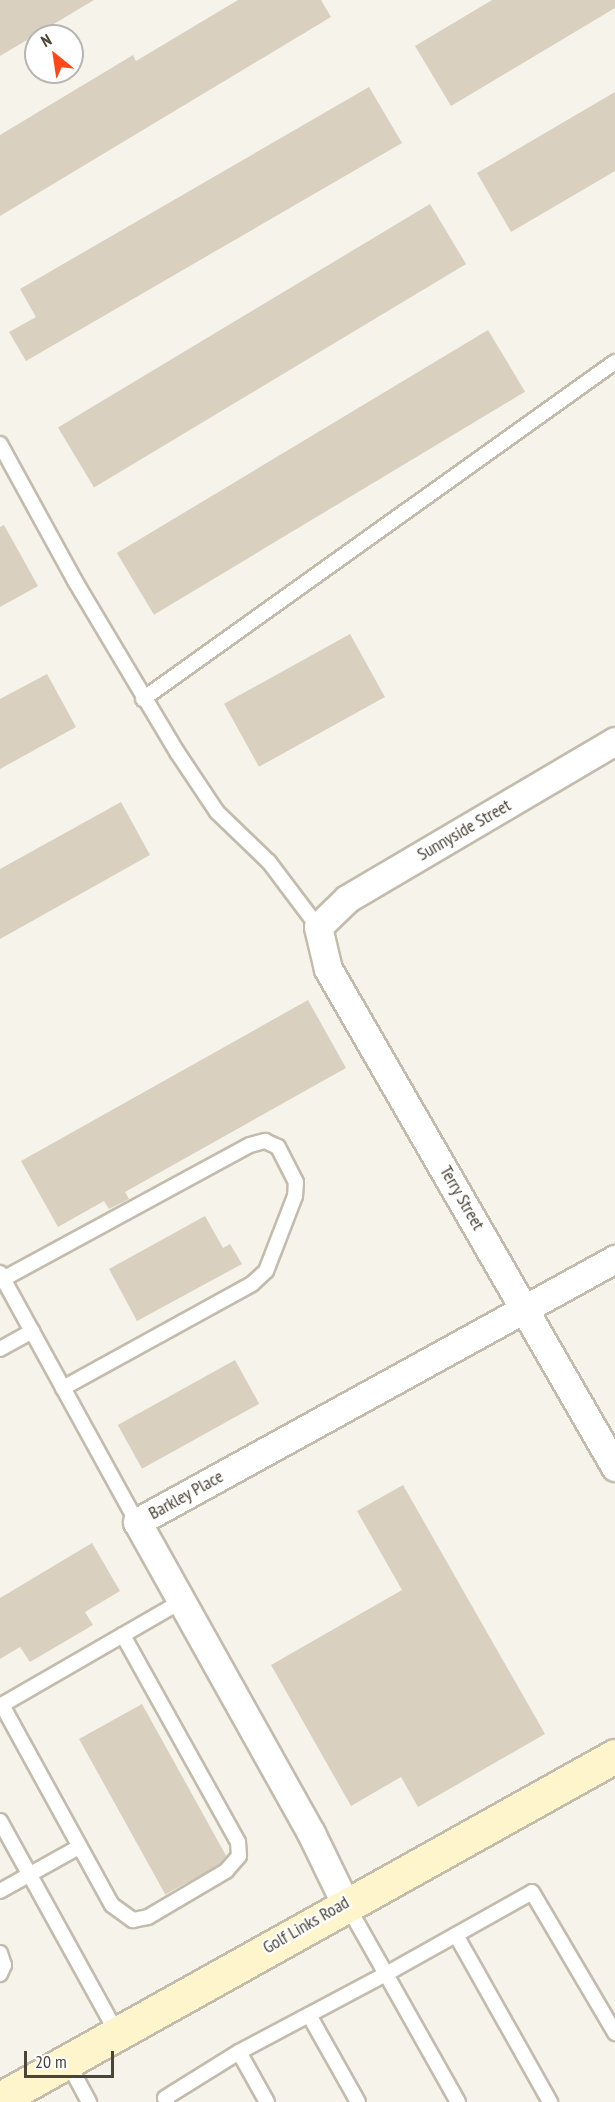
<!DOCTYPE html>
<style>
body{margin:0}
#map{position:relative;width:615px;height:2102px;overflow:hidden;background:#f6f3eb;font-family:"PT Sans Narrow",sans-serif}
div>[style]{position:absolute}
.building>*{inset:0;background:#d9d0c0;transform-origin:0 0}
.roads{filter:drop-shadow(2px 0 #c3bcad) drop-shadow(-2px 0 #c3bcad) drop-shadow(0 2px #c3bcad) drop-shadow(0 -2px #c3bcad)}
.lane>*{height:14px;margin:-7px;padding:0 7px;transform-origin:7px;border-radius:7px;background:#fff}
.street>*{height:27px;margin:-13.5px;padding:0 13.5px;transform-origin:13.5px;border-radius:13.5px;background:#fff}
.secondary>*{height:33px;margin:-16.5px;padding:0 16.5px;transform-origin:16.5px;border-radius:16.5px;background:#fff5cc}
span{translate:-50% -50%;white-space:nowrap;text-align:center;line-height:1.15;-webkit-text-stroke:4.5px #fff;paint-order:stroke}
.street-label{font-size:18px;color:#4b4538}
.north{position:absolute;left:24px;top:24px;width:60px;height:60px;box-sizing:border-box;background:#fff;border:2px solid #b7b5af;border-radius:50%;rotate:330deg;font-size:16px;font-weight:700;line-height:24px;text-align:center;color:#4b4538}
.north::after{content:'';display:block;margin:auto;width:21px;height:27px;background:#ff4819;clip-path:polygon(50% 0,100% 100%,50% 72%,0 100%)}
.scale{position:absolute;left:24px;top:2051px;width:90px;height:27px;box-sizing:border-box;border:3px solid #4b4538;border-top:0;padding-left:8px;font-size:18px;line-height:21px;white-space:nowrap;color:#4b4538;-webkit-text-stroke:4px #fff;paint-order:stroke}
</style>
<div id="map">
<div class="building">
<i style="clip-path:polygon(0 0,94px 0,0 56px)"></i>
<i style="clip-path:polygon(238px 0,321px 0,331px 17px,0 216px,0 135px,133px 55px,136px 61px)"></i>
<i style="clip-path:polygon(492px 0,615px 0,615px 8px,451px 106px,415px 46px)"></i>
<i style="clip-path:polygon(369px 87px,402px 143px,26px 361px,9px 332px,36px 317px,20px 289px)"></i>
<i style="clip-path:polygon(615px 92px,615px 171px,511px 232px,477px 173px)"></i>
<i style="left:430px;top:204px;width:70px;height:434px;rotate:59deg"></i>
<i style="left:488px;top:330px;width:72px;height:433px;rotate:59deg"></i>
<i style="clip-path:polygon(4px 525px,38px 586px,0 607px,0 527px)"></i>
<i style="left:350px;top:634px;width:72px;height:144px;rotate:61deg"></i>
<i style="clip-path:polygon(47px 674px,76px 727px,0 769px,0 699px)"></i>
<i style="clip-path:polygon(121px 802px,150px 855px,0 939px,0 869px)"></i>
<i style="clip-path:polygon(308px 1000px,346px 1068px,125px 1192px,129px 1199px,109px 1209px,104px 1201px,58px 1227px,21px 1161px)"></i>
<i style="clip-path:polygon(205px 1216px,223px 1248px,230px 1244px,242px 1264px,137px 1321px,109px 1269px)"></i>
<i style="left:235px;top:1360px;width:50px;height:134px;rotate:61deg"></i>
<i style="clip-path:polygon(403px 1485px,545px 1734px,418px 1807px,401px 1777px,351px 1806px,271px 1665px,402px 1590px,357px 1511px)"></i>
<i style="clip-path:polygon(92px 1543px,120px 1591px,85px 1612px,93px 1625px,30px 1662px,20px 1647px,0 1659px,0 1598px)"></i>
<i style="left:142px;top:1704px;width:178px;height:72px;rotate:61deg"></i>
</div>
<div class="roads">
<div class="lane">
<i style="left:0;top:444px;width:156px;rotate:61.3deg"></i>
<i style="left:75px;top:581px;width:199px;rotate:59.2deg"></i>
<i style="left:177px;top:752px;width:72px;rotate:56.3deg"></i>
<i style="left:217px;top:812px;width:72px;rotate:43.9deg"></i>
<i style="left:269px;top:862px;width:81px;rotate:53deg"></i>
<i style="left:143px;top:699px;width:580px;rotate:-35.53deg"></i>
<i style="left:0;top:1273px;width:284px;rotate:61.2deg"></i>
<i style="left:3px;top:1279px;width:281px;rotate:-28.5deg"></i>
<i style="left:250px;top:1145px;width:16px;rotate:-15deg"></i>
<i style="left:265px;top:1141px;width:14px;rotate:25deg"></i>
<i style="left:278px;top:1147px;width:39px;rotate:63deg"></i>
<i style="left:296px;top:1182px;width:14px;rotate:94deg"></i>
<i style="left:295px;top:1196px;width:80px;rotate:111.1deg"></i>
<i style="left:266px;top:1271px;width:19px;rotate:137deg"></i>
<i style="left:252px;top:1284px;width:216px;rotate:151.2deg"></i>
<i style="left:0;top:1349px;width:37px;rotate:-29deg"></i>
<i style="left:2px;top:1705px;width:228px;rotate:61.2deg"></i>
<i style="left:112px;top:1905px;width:26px;rotate:36deg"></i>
<i style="left:133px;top:1920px;width:15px;rotate:-11deg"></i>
<i style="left:148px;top:1917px;width:91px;rotate:-30.5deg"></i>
<i style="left:226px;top:1871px;width:20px;rotate:-49deg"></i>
<i style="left:239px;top:1856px;width:14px;rotate:-94deg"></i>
<i style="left:238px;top:1842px;width:237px;rotate:-119.1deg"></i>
<i style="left:0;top:1706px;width:210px;rotate:-30deg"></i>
<i style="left:0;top:1821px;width:242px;rotate:61.1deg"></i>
<i style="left:0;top:1891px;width:90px;rotate:-29.1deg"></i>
<i style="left:456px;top:1935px;width:192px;rotate:60.6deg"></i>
<i style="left:0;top:1953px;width:13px;rotate:72deg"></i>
<i style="left:4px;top:1965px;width:10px;rotate:114deg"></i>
<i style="left:309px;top:2015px;width:100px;rotate:60.6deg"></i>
<i style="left:239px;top:2052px;width:57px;rotate:60.8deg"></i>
<i style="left:67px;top:2061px;width:47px;rotate:61.8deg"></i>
<i style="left:167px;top:2102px;width:4px;rotate:-117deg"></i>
<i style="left:165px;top:2098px;width:87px;rotate:-31.9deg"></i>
<i style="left:239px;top:2052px;width:166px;rotate:-28deg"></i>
<i style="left:386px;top:1974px;width:79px;rotate:-119.5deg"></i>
<i style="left:458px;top:2102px;width:147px;rotate:-119.4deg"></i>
<i style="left:386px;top:1974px;width:167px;rotate:-29.3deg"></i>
<i style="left:532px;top:1892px;width:164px;rotate:59.5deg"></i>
</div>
<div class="street">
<i style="left:615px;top:741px;width:311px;rotate:149.5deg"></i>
<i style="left:347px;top:899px;width:40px;rotate:136deg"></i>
<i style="left:318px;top:927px;width:43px;rotate:76.6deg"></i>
<i style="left:328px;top:969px;width:575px;rotate:60.04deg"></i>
<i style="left:345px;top:1903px;width:78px;rotate:-115.9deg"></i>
<i style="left:311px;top:1833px;width:356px;rotate:-119.2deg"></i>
<i style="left:137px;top:1522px;width:546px;rotate:-28.82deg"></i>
</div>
<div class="secondary">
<i style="left:0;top:2099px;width:704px;rotate:-29.15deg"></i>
</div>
</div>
<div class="street-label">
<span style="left:464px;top:830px;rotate:-30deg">Sunnyside Street</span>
<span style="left:462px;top:1198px;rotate:60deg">Terry Street</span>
<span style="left:186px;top:1495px;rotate:-29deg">Barkley Place</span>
<span style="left:306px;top:1925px;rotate:-30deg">Golf Links Road</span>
</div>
<div class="north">N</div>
<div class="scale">20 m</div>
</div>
